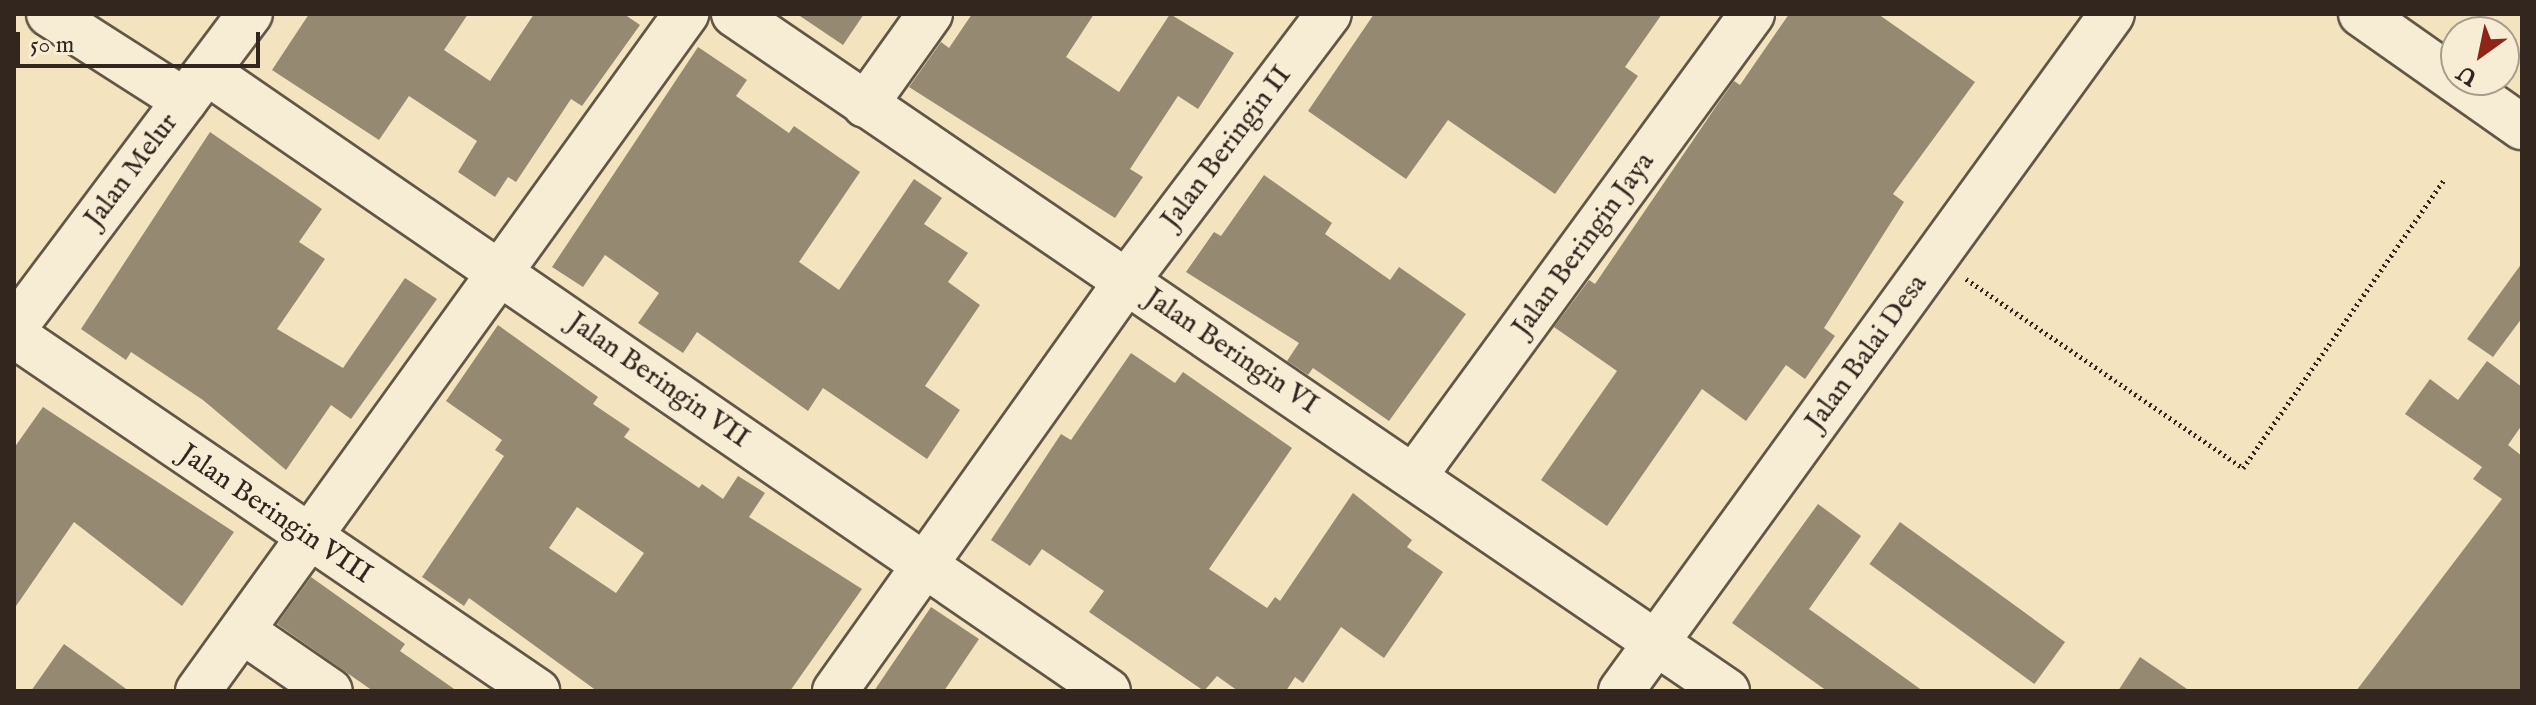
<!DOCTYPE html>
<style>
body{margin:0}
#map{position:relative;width:2536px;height:705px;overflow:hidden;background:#f3e4bf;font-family:"IM FELL English",serif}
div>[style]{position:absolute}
.building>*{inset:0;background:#968972;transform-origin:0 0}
.path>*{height:5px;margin-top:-2.5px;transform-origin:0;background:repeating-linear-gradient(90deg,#32261f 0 2px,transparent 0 6px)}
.roads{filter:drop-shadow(2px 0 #625647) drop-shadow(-2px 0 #625647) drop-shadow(0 2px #625647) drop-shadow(0 -2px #625647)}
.minor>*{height:44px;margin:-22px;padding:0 22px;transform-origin:22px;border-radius:22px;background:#f7edd5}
span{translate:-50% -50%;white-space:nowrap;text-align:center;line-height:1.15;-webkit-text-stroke:7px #f7edd5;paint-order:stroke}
.street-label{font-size:28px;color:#32261f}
.frame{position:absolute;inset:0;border:16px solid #32261f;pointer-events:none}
.north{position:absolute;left:2440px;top:16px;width:80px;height:80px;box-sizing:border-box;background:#f7edd5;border:2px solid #a89d8c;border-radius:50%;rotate:213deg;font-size:22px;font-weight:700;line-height:32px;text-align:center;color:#32261f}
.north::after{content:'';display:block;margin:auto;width:28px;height:36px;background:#8f2418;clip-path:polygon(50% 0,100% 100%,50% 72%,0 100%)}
.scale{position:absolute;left:16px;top:32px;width:244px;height:36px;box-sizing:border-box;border:4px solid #32261f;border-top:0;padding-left:10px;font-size:24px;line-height:28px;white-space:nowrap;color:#32261f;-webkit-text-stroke:6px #f7edd5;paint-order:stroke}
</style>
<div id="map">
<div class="building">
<i style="clip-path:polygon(309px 14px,468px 14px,444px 50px,490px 81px,534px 14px,624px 14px,640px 25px,582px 106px,571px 99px,516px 182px,508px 177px,495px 197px,458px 172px,477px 141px,409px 96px,379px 140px,272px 70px)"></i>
<i style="clip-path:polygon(797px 14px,864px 14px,843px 45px)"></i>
<i style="clip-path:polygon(972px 14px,1094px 14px,1066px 57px,1119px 92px,1170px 14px,1234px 53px,1198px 109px,1178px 96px,1130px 169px,1143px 177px,1115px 218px,909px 87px,941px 42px,949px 48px)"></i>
<i style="clip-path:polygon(1374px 14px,1662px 14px,1625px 67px,1638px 76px,1555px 194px,1448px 120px,1406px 179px,1308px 111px)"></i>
<i style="clip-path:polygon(1789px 14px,1878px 14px,1975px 82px,1893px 194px,1904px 202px,1824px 328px,1835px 336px,1805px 379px,1786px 365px,1746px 421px,1702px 389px,1607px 526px,1541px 480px,1617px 371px,1554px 327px,1589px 280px,1595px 284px,1717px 105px,1734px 81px,1740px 85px)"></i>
<i style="clip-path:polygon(698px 47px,747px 80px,736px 96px,789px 133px,794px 126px,860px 172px,799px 262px,839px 290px,914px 179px,942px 198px,924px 224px,968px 253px,948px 282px,980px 305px,925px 386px,960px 410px,927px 459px,823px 388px,808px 411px,697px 332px,683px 353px,638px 323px,659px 293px,605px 255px,583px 287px,552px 267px)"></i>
<i style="clip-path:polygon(210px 132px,322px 209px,299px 242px,325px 259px,277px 329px,343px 368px,405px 278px,437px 299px,351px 419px,331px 405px,286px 470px,203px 400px,131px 352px,126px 360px,81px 329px)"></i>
<i style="clip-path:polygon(1264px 175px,1332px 223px,1325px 234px,1390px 280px,1399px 267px,1466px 314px,1389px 421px,1313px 368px,1308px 375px,1287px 361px,1299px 343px,1186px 272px,1214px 232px,1221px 236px)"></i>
<i style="clip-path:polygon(2522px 263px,2522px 318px,2493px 357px,2467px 339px)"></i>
<i style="clip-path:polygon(evenodd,498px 325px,598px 397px,593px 404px,630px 429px,624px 437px,699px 488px,702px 484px,723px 499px,738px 476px,765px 493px,749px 517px,862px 589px,790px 691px,597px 691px,469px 598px,464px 606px,422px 577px,504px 456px,495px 450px,502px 440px,446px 401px,498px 325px,577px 507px,644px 553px,616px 593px,549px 548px,577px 507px)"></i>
<i style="clip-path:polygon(1131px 353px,1175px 383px,1183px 372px,1292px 448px,1209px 569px,1267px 608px,1275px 597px,1280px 601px,1353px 493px,1412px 540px,1407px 547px,1443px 572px,1384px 658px,1341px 627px,1303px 683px,1295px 677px,1286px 691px,1238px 691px,1217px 676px,1204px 691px,1089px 612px,1104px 591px,1042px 549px,1030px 566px,991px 540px,1061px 434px,1071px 440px)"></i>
<i style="clip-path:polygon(2487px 361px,2522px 387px,2522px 425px,2508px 445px,2522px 456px,2522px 691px,2356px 691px,2502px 499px,2473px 479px,2482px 467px,2405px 414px,2430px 379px,2458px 400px)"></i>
<i style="clip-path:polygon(43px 407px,234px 532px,182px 606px,74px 522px,14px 609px,14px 448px)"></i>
<i style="clip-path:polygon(1818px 504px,1861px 536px,1809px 609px,1923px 691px,1827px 691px,1732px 623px)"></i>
<i style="left:1900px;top:522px;width:204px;height:52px;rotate:36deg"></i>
<i style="clip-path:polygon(311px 577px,405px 644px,400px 651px,457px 691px,373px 691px,277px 624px)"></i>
<i style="clip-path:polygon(931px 607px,979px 639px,944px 691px,874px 691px)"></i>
<i style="clip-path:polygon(64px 644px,129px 691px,31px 691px)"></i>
<i style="clip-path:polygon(2140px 657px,2190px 691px,2118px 691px)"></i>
</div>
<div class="path">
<i style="left:1966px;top:279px;width:335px;rotate:34.3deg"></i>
<i style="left:2243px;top:468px;width:351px;rotate:-55.1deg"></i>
</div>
<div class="roads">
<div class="minor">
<i style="left:49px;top:14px;width:161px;rotate:32.6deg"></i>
<i style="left:734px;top:14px;width:1202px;rotate:34.29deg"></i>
<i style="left:2361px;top:14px;width:197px;rotate:35.1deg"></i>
<i style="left:207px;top:72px;width:1093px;rotate:34.49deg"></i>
<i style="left:865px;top:105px;width:112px;rotate:-54.5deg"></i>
<i style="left:14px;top:328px;width:393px;rotate:-53.1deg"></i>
<i style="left:14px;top:335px;width:633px;rotate:34.24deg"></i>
<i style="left:1415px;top:475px;width:571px;rotate:-53.83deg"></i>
<i style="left:244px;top:632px;width:104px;rotate:34.5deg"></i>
<i style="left:198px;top:691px;width:835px;rotate:-54.21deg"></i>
<i style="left:835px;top:691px;width:502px;rotate:-54.57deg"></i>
<i style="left:1126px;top:282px;width:336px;rotate:-52.9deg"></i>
<i style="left:1621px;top:691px;width:836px;rotate:-54.05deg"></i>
</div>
</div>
<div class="street-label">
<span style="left:1227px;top:148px;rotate:-53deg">Jalan Beringin II</span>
<span style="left:132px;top:171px;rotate:-53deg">Jalan Melur</span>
<span style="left:1584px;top:245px;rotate:-54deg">Jalan Beringin Jaya</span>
<span style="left:1231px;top:352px;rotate:34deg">Jalan Beringin VI</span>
<span style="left:1867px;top:353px;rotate:-54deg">Jalan Balai Desa</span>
<span style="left:658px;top:381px;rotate:35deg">Jalan Beringin VII</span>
<span style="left:275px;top:515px;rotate:34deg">Jalan Beringin VIII</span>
</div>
<div class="frame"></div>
<div class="north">U</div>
<div class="scale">50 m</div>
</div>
